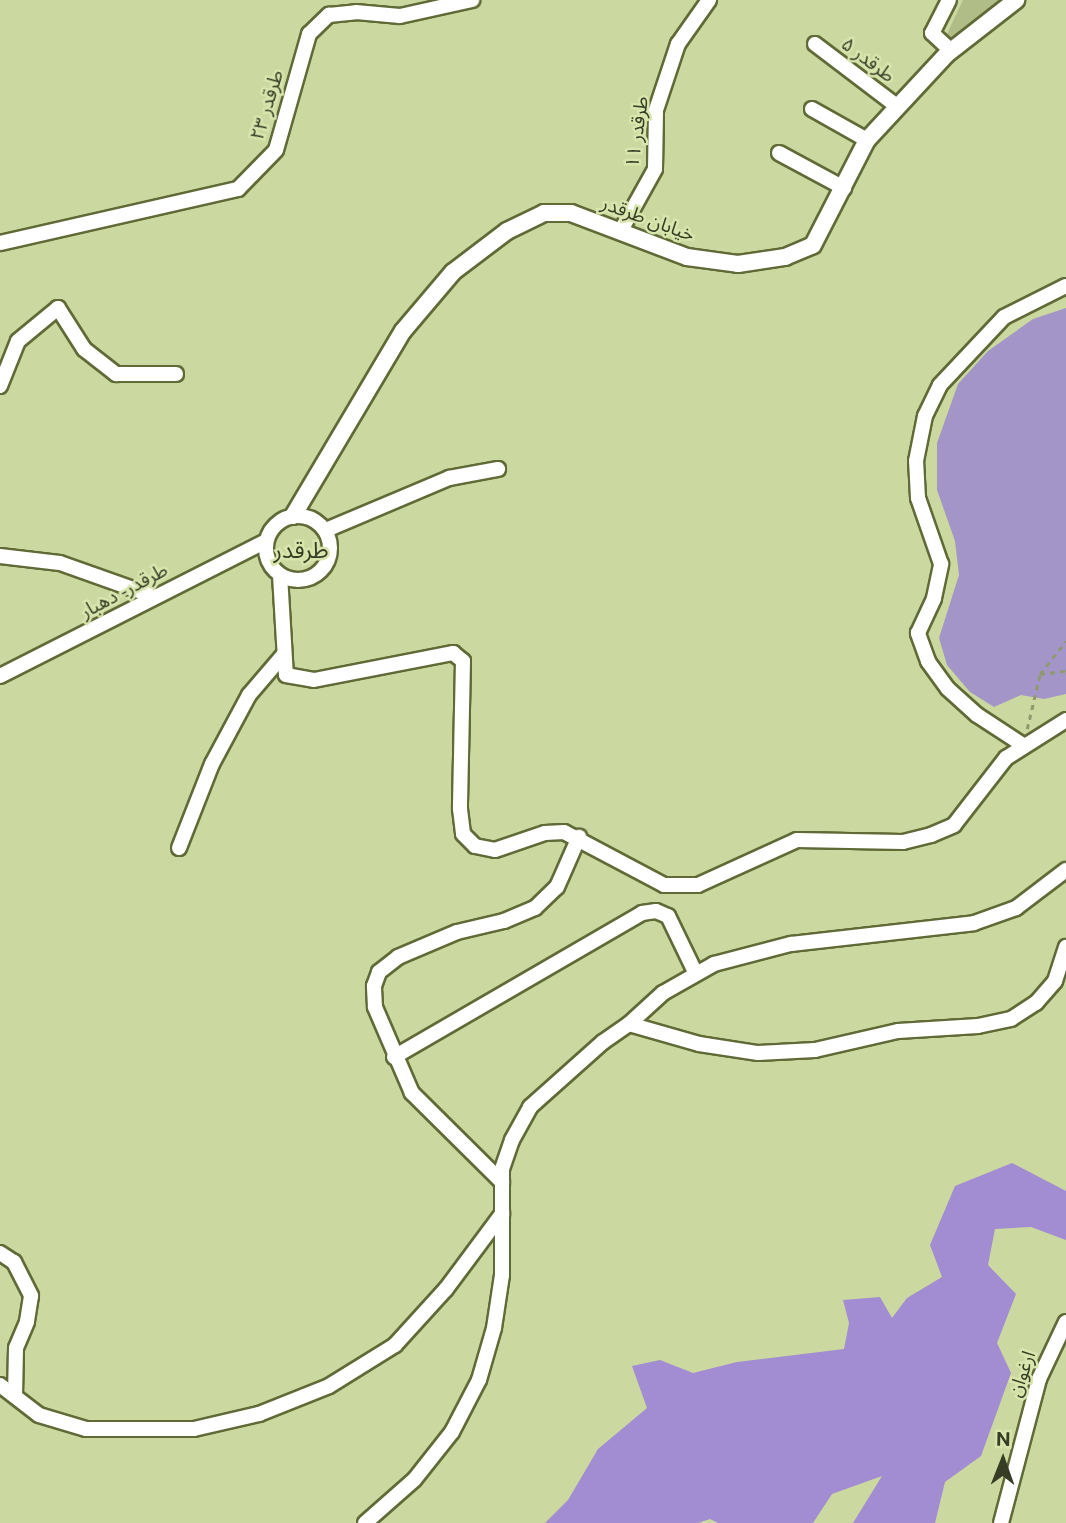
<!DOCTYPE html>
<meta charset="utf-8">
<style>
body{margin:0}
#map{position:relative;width:1066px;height:1523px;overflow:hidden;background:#cbd8a0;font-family:"Public Sans","Noto Sans Arabic",sans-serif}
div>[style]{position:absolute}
.green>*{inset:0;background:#a495c9}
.forest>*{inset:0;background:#a28cd2}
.shadow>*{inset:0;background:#0003}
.building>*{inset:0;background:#b1bd86}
.path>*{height:2.5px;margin-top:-1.25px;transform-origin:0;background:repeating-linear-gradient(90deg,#8f996e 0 5px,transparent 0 10px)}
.roads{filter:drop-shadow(2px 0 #606a36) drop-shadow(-2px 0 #606a36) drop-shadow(0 2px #606a36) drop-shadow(0 -2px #606a36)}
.minor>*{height:14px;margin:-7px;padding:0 7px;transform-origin:7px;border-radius:7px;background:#fff}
.minor>.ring{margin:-7px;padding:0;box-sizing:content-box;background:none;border:14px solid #fff;border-radius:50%}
.tertiary>*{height:16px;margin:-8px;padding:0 8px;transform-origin:8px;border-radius:8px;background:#fff}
span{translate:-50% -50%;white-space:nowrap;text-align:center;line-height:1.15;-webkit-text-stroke:5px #d8e5ac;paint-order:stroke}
.street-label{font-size:19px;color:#373c25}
.quarter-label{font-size:23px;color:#373c25}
.north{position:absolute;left:968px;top:1425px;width:70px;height:70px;-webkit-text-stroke:5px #d8e5ac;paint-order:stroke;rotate:1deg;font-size:19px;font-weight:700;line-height:28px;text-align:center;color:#373c25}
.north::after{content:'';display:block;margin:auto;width:24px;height:32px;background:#373c25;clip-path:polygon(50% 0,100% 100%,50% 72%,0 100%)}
</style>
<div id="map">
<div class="green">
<i style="clip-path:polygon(1066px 308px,1066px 694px,1044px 699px,1021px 695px,994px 707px,970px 692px,947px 665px,939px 638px,959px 575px,955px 541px,937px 490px,937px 443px,958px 384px,988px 351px,1033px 319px)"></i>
</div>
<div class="forest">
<i style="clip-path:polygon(1012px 1163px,1066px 1191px,1066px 1240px,1031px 1227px,995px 1229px,988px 1265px,1016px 1294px,997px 1343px,1011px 1373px,981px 1456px,945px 1482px,935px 1523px,853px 1523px,882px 1476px,832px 1494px,813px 1523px,718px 1523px,710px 1519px,698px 1523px,545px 1523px,568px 1500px,598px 1449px,647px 1408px,632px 1366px,660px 1360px,693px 1373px,737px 1362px,844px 1349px,849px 1323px,843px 1300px,880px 1297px,892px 1318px,907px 1298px,942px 1277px,930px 1245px,955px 1186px)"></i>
</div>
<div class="shadow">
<i style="clip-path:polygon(965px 0,1024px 0,965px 44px,952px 36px)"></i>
</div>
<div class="building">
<i style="clip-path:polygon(963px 0,999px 0,951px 38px,947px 34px)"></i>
</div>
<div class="path">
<i style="left:1040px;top:674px;width:26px;rotate:-7deg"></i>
<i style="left:1027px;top:729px;width:57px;rotate:-76.7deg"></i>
<i style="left:1040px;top:674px;width:42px;rotate:-51.8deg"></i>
</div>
<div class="roads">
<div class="minor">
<i style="left:949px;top:0;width:37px;rotate:117deg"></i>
<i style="left:932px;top:33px;width:26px;rotate:43deg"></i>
<i style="left:815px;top:44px;width:104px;rotate:37.2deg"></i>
<i style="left:812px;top:109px;width:63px;rotate:29.4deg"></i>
<i style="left:779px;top:153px;width:74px;rotate:28.3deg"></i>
<i style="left:620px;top:232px;width:72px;rotate:-60.9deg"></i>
<i style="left:655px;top:169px;width:59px;rotate:-89deg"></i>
<i style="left:656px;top:110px;width:70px;rotate:-71.6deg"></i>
<i style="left:678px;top:44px;width:54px;rotate:-54.8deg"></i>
<i style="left:0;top:243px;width:244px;rotate:-12.8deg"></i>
<i style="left:238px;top:189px;width:54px;rotate:-45.7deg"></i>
<i style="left:276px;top:150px;width:121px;rotate:-74.1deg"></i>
<i style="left:309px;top:34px;width:28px;rotate:-44deg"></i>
<i style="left:329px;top:15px;width:27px;rotate:-6deg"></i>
<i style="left:356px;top:12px;width:44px;rotate:5.2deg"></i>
<i style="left:400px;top:16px;width:74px;rotate:-12.5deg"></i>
<i style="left:0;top:386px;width:48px;rotate:-68.2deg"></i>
<i style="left:18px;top:341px;width:52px;rotate:-39.5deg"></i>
<i style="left:58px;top:308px;width:49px;rotate:57.6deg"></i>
<i style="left:84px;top:349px;width:41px;rotate:38deg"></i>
<i style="left:116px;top:374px;width:60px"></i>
<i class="ring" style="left:266px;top:516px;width:50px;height:50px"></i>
<i style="left:326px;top:530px;width:134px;rotate:-22.9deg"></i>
<i style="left:449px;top:478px;width:50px;rotate:-10.4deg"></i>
<i style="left:0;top:556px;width:60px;rotate:6.7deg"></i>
<i style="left:60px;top:563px;width:99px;rotate:19.5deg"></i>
<i style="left:280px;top:575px;width:100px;rotate:86.6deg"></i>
<i style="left:286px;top:675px;width:28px;rotate:10deg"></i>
<i style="left:314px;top:680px;width:142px;rotate:-11deg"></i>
<i style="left:453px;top:653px;width:13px;rotate:39deg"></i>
<i style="left:463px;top:661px;width:148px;rotate:91.2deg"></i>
<i style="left:460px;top:809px;width:25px;rotate:83deg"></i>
<i style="left:463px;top:834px;width:17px;rotate:45deg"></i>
<i style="left:475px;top:846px;width:20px;rotate:11deg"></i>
<i style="left:495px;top:850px;width:53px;rotate:-18.8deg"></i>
<i style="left:545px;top:833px;width:19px;rotate:-3deg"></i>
<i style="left:564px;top:832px;width:113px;rotate:27.9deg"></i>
<i style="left:664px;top:885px;width:34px"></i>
<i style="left:698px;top:885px;width:109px;rotate:-24.4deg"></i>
<i style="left:797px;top:840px;width:106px;rotate:1.1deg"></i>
<i style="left:903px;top:842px;width:29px;rotate:-14deg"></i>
<i style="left:931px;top:835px;width:25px;rotate:-23deg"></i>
<i style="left:954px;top:825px;width:85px;rotate:-52.2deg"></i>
<i style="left:1006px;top:758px;width:71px;rotate:-32.3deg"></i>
<i style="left:0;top:676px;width:298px;rotate:-26.9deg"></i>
<i style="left:1023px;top:745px;width:55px;rotate:-146.9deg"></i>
<i style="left:977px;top:715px;width:39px;rotate:-138deg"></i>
<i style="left:948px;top:689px;width:34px;rotate:-126deg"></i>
<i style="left:928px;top:661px;width:30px;rotate:-110deg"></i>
<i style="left:918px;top:633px;width:38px;rotate:-65deg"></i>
<i style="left:934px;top:598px;width:35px;rotate:-78deg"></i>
<i style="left:941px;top:564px;width:70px;rotate:-109.2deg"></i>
<i style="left:918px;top:498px;width:37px;rotate:-93deg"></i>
<i style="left:916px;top:461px;width:46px;rotate:-78.7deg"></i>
<i style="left:925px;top:416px;width:34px;rotate:-64deg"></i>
<i style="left:940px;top:385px;width:93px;rotate:-46.7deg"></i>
<i style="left:1004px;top:317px;width:69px;rotate:-26.6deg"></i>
<i style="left:179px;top:848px;width:90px;rotate:-68.6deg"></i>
<i style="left:212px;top:764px;width:78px;rotate:-61.8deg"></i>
<i style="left:249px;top:695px;width:54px;rotate:-49.5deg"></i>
<i style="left:629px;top:1024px;width:46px;rotate:-42.4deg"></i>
<i style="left:663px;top:993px;width:59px;rotate:-29.6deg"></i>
<i style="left:714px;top:964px;width:80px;rotate:-14.6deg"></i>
<i style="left:791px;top:944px;width:184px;rotate:-6.5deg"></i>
<i style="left:974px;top:923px;width:45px;rotate:-19.7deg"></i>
<i style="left:1016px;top:908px;width:63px;rotate:-37.2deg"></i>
<i style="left:394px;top:1057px;width:287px;rotate:-30.1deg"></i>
<i style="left:642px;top:913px;width:14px;rotate:-8deg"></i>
<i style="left:656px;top:911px;width:13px;rotate:23deg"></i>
<i style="left:668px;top:916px;width:64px;rotate:64.2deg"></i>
<i style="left:502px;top:1182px;width:127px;rotate:-135.3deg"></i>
<i style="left:412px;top:1093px;width:94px;rotate:-113.3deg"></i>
<i style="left:375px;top:1007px;width:21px;rotate:-93deg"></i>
<i style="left:374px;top:986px;width:15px;rotate:-70deg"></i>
<i style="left:379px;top:972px;width:24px;rotate:-38deg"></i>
<i style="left:398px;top:957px;width:64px;rotate:-23deg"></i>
<i style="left:457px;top:932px;width:48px;rotate:-13.2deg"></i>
<i style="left:504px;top:921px;width:34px;rotate:-23deg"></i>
<i style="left:535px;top:908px;width:30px;rotate:-44deg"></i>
<i style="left:557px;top:887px;width:55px;rotate:-66.3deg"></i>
<i style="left:0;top:1253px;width:17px;rotate:33deg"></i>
<i style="left:14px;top:1262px;width:38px;rotate:63deg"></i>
<i style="left:31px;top:1296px;width:26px;rotate:99deg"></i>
<i style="left:27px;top:1322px;width:28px;rotate:113deg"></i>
<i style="left:16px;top:1348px;width:47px;rotate:91.2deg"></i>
<i style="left:0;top:1385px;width:49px;rotate:37.6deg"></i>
<i style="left:39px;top:1415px;width:49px;rotate:16.6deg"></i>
<i style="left:86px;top:1429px;width:108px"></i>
<i style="left:194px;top:1429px;width:67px;rotate:-13deg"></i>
<i style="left:259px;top:1414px;width:75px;rotate:-21.8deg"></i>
<i style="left:329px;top:1386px;width:78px;rotate:-31.8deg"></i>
<i style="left:395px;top:1345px;width:76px;rotate:-47.7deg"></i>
<i style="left:446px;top:1289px;width:94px;rotate:-53.3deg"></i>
<i style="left:365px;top:1523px;width:65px;rotate:-41.3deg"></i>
<i style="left:414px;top:1480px;width:61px;rotate:-51.6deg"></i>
<i style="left:452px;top:1432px;width:59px;rotate:-62.6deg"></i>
<i style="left:479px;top:1380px;width:54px;rotate:-73.9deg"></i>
<i style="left:494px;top:1328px;width:54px;rotate:-81.4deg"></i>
<i style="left:502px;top:1275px;width:106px;rotate:-90deg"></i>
<i style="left:502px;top:1169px;width:31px;rotate:-71deg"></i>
<i style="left:512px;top:1140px;width:38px;rotate:-61deg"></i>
<i style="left:530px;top:1107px;width:98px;rotate:-41.7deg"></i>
<i style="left:603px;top:1042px;width:32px;rotate:-35deg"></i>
<i style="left:629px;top:1024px;width:73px;rotate:15.9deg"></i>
<i style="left:699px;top:1044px;width:60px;rotate:8.7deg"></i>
<i style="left:758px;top:1053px;width:57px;rotate:-3deg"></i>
<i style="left:815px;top:1050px;width:85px;rotate:-12.9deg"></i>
<i style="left:898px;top:1031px;width:80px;rotate:-3.6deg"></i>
<i style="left:978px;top:1026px;width:34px;rotate:-12deg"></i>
<i style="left:1011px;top:1019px;width:30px;rotate:-33deg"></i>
<i style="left:1036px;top:1003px;width:29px;rotate:-49deg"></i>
<i style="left:1055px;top:981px;width:36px;rotate:-72deg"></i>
<i style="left:1001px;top:1523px;width:149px;rotate:-75.2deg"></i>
<i style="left:1039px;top:1379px;width:63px;rotate:-64.7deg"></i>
</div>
<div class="tertiary">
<i style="left:293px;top:516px;width:215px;rotate:-59.3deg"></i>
<i style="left:403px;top:331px;width:77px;rotate:-49.7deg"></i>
<i style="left:453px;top:272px;width:68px;rotate:-37.2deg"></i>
<i style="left:507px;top:231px;width:41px;rotate:-25.9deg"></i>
<i style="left:544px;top:213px;width:27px"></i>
<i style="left:571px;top:213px;width:124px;rotate:20.8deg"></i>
<i style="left:687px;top:257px;width:51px;rotate:7.8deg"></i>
<i style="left:738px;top:264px;width:48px;rotate:-8.5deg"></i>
<i style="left:785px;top:257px;width:30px;rotate:-23deg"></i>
<i style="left:813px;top:245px;width:118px;rotate:-62.8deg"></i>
<i style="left:867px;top:140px;width:117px;rotate:-47.1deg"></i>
<i style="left:947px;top:54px;width:88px;rotate:-38deg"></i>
</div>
</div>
<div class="street-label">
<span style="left:868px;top:60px;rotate:37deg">طرقدر ۵</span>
<span style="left:267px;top:105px;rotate:-73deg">طرقدر ۲۳</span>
<span style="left:637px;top:132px;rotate:-82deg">طرقدر ۱۱</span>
<span style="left:648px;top:219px;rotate:20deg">خیابان طرقدر</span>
<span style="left:124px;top:591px;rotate:-28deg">طرقدر - دهبار</span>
<span style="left:1022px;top:1374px;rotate:-71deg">ارغوان</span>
</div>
<div class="quarter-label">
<span style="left:301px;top:550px">طرقدر</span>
</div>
<div class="north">N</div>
</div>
